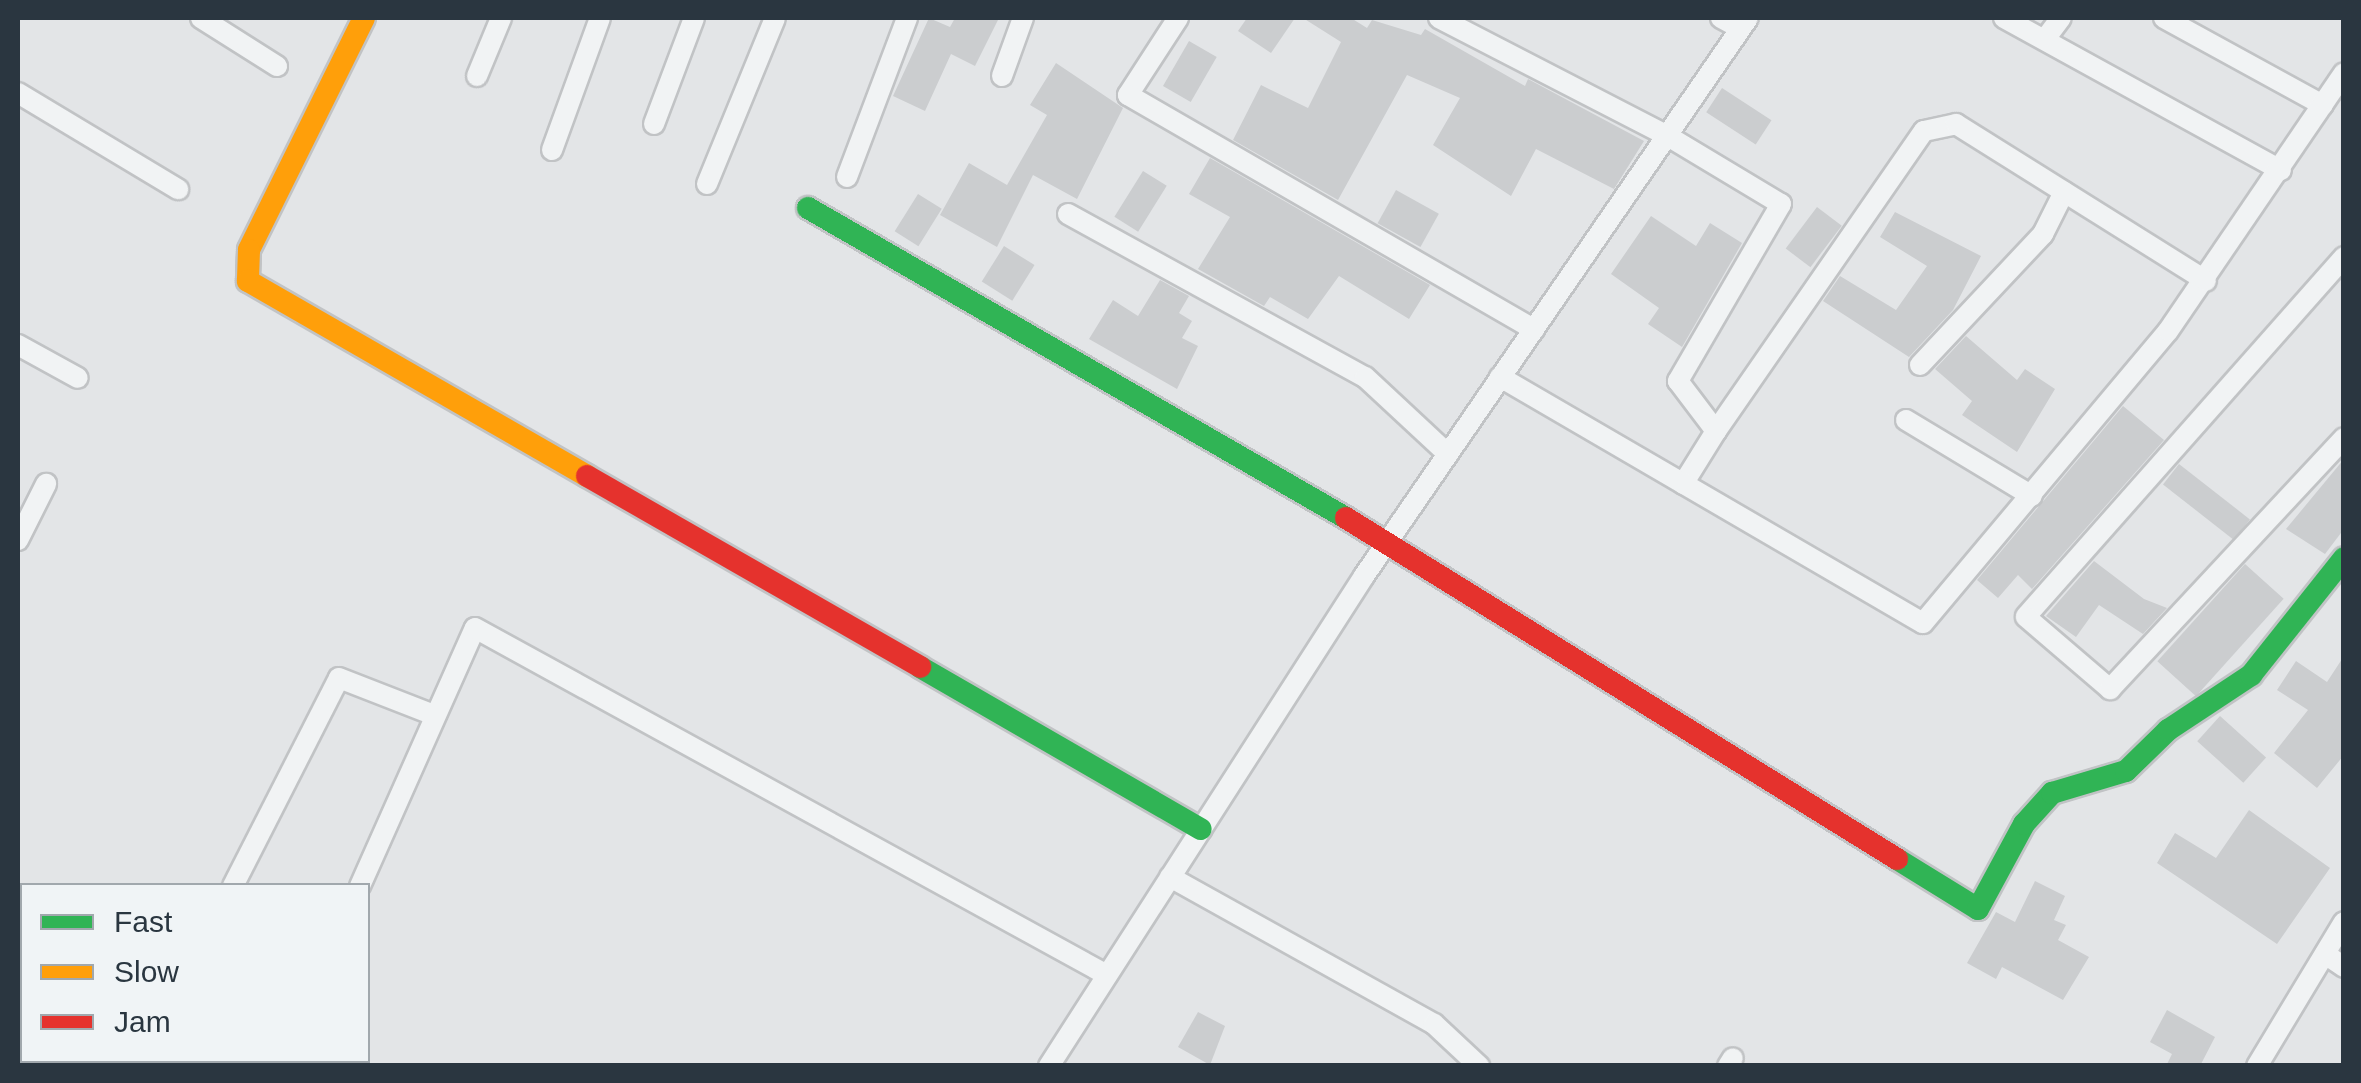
<!DOCTYPE html>
<style>
body{margin:0}
#map{position:relative;width:2361px;height:1083px;overflow:hidden;background:#e3e5e7;font-family:Arial,sans-serif}
div>[style]{position:absolute}
.building>*{inset:0;background:#cbcdcf;transform-origin:0 0}
.roads{filter:drop-shadow(2px 0 #c1c3c5) drop-shadow(-2px 0 #c1c3c5) drop-shadow(0 2px #c1c3c5) drop-shadow(0 -2px #c1c3c5)}
.street>*{height:20px;margin:-10px;padding:0 10px;transform-origin:10px;border-radius:10px;background:#f1f3f4}
.fast>*{height:22px;margin:-11px;padding:0 11px;transform-origin:11px;border-radius:11px;background:#30b455}
.slow>*{height:22px;margin:-11px;padding:0 11px;transform-origin:11px;border-radius:11px;background:#ff9f0a}
.jam>*{height:22px;margin:-11px;padding:0 11px;transform-origin:11px;border-radius:11px;background:#e5322d}
span{translate:-50% -50%;white-space:nowrap;text-align:center;line-height:1.15;-webkit-text-stroke:8px #f0f4f6;paint-order:stroke}
.frame{position:absolute;inset:0;border:20px solid #2a3640;pointer-events:none}
.legend{position:absolute;left:20px;top:883px;width:350px;height:180px;box-sizing:border-box;background:#f0f4f6;border:2px solid #a1a8ad;margin:0;padding:12px 18px;list-style:none;font-size:30px;color:#2a3640}
.legend li{display:flex;align-items:center;gap:20px;height:50px}
.legend b{width:50px;border:2px solid #a1a8ad}
</style>
<div id="map">
<div class="building">
<i style="clip-path:polygon(929px 18px,950px 27px,955px 18px,999px 18px,975px 66px,951px 54px,925px 111px,893px 96px)"></i>
<i style="clip-path:polygon(1247px 18px,1295px 18px,1271px 53px,1238px 31px)"></i>
<i style="clip-path:polygon(1303px 18px,1351px 18px,1367px 28px,1372px 20px,1421px 35px,1425px 29px,1525px 86px,1528px 79px,1644px 141px,1614px 189px,1536px 149px,1511px 196px,1433px 145px,1460px 98px,1407px 75px,1338px 200px,1233px 140px,1261px 85px,1308px 108px,1341px 42px)"></i>
<i style="left:1189px;top:41px;width:32px;height:52px;rotate:30deg"></i>
<i style="clip-path:polygon(1056px 63px,1123px 108px,1077px 199px,1033px 175px,997px 247px,940px 215px,969px 163px,1007px 185px,1047px 115px,1030px 105px)"></i>
<i style="left:1722px;top:88px;width:59px;height:29px;rotate:33deg"></i>
<i style="clip-path:polygon(1210px 158px,1430px 285px,1409px 319px,1339px 276px,1308px 319px,1270px 297px,1264px 306px,1198px 269px,1230px 217px,1189px 194px)"></i>
<i style="left:1143px;top:171px;width:28px;height:54px;rotate:32deg"></i>
<i style="left:1396px;top:190px;width:49px;height:38px;rotate:29deg"></i>
<i style="left:918px;top:194px;width:28px;height:44px;rotate:32deg"></i>
<i style="left:1817px;top:207px;width:31px;height:52px;rotate:37deg"></i>
<i style="clip-path:polygon(1895px 212px,1981px 256px,1953px 310px,1909px 357px,1823px 301px,1840px 276px,1896px 310px,1927px 266px,1880px 237px)"></i>
<i style="clip-path:polygon(1651px 216px,1696px 246px,1710px 223px,1742px 243px,1682px 347px,1648px 324px,1659px 308px,1611px 274px)"></i>
<i style="left:1004px;top:246px;width:36px;height:42px;rotate:32deg"></i>
<i style="clip-path:polygon(1160px 280px,1189px 296px,1179px 313px,1192px 321px,1182px 338px,1198px 346px,1177px 389px,1089px 339px,1113px 300px,1138px 316px)"></i>
<i style="clip-path:polygon(1966px 336px,2017px 380px,2025px 369px,2055px 389px,2017px 452px,1962px 415px,1972px 401px,1935px 369px)"></i>
<i style="clip-path:polygon(2123px 406px,2164px 440px,2032px 589px,2018px 575px,1998px 598px,1977px 580px)"></i>
<i style="clip-path:polygon(2344px 459px,2344px 529px,2325px 554px,2286px 529px)"></i>
<i style="left:2179px;top:464px;width:90px;height:26px;rotate:38deg"></i>
<i style="clip-path:polygon(2094px 561px,2144px 599px,2167px 608px,2143px 634px,2099px 605px,2076px 637px,2046px 616px)"></i>
<i style="left:2245px;top:564px;width:52px;height:131px;rotate:42deg"></i>
<i style="clip-path:polygon(2344px 656px,2344px 755px,2317px 788px,2274px 753px,2308px 710px,2277px 690px,2296px 661px,2327px 682px)"></i>
<i style="left:2220px;top:716px;width:62px;height:34px;rotate:42deg"></i>
<i style="clip-path:polygon(2249px 810px,2330px 868px,2277px 944px,2157px 863px,2175px 833px,2216px 858px)"></i>
<i style="clip-path:polygon(2035px 881px,2065px 896px,2054px 920px,2066px 925px,2058px 940px,2089px 957px,2063px 1000px,2002px 967px,1996px 979px,1967px 963px,1996px 912px,2015px 922px)"></i>
<i style="clip-path:polygon(2167px 1010px,2215px 1037px,2200px 1066px,2166px 1066px,2172px 1054px,2150px 1042px)"></i>
<i style="clip-path:polygon(1198px 1012px,1225px 1026px,1210px 1065px,1178px 1047px)"></i>
</div>
<div class="roads">
<div class="street">
<i style="left:201px;top:18px;width:90px;rotate:32.3deg"></i>
<i style="left:1178px;top:18px;width:92px;rotate:123deg"></i>
<i style="left:1128px;top:95px;width:469px;rotate:30deg"></i>
<i style="left:1439px;top:18px;width:255px;rotate:27.3deg"></i>
<i style="left:1666px;top:135px;width:134px;rotate:31deg"></i>
<i style="left:1781px;top:204px;width:205px;rotate:120.2deg"></i>
<i style="left:1678px;top:381px;width:63px;rotate:52.8deg"></i>
<i style="left:1716px;top:431px;width:62px;rotate:121.9deg"></i>
<i style="left:1721px;top:18px;width:21px;rotate:28deg"></i>
<i style="left:2004px;top:18px;width:316px;rotate:28.8deg"></i>
<i style="left:2164px;top:18px;width:181px;rotate:28.7deg"></i>
<i style="left:2045px;top:39px;width:26px;rotate:-53deg"></i>
<i style="left:477px;top:76px;width:63px;rotate:-67.5deg"></i>
<i style="left:1002px;top:76px;width:62px;rotate:-70.1deg"></i>
<i style="left:18px;top:93px;width:187px;rotate:31deg"></i>
<i style="left:654px;top:124px;width:113px;rotate:-69.3deg"></i>
<i style="left:552px;top:150px;width:140px;rotate:-70deg"></i>
<i style="left:847px;top:177px;width:170px;rotate:-69.3deg"></i>
<i style="left:707px;top:184px;width:179px;rotate:-67.7deg"></i>
<i style="left:1068px;top:214px;width:339px;rotate:28.8deg"></i>
<i style="left:1365px;top:377px;width:113px;rotate:42.9deg"></i>
<i style="left:2344px;top:257px;width:480px;rotate:131.5deg"></i>
<i style="left:2026px;top:617px;width:111px;rotate:40.6deg"></i>
<i style="left:2110px;top:689px;width:343px;rotate:-47deg"></i>
<i style="left:18px;top:345px;width:68px;rotate:28.8deg"></i>
<i style="left:1920px;top:365px;width:180px;rotate:-46.8deg"></i>
<i style="left:2043px;top:234px;width:47px;rotate:-63.4deg"></i>
<i style="left:1500px;top:377px;width:489px;rotate:30.2deg"></i>
<i style="left:1923px;top:623px;width:381px;rotate:-50deg"></i>
<i style="left:2168px;top:331px;width:312px;rotate:-55.7deg"></i>
<i style="left:1906px;top:420px;width:147px;rotate:31.1deg"></i>
<i style="left:1716px;top:431px;width:365px;rotate:-55.3deg"></i>
<i style="left:1924px;top:131px;width:33px;rotate:-12deg"></i>
<i style="left:1956px;top:124px;width:295px;rotate:32.1deg"></i>
<i style="left:18px;top:540px;width:63px;rotate:-63.4deg"></i>
<i style="left:1170px;top:877px;width:302px;rotate:29.1deg"></i>
<i style="left:1434px;top:1024px;width:62px;rotate:43deg"></i>
<i style="left:233px;top:886px;width:233px;rotate:-63deg"></i>
<i style="left:339px;top:678px;width:102px;rotate:21.3deg"></i>
<i style="left:360px;top:886px;width:282px;rotate:-66deg"></i>
<i style="left:475px;top:628px;width:721px;rotate:28.77deg"></i>
<i style="left:2325px;top:954px;width:23px;rotate:34deg"></i>
<i style="left:1049px;top:1066px;width:583px;rotate:-57.26deg"></i>
<i style="left:1364px;top:576px;width:677px;rotate:-55.47deg"></i>
<i style="left:1728px;top:1066px;width:9px;rotate:-58deg"></i>
<i style="left:2257px;top:1066px;width:168px;rotate:-58.9deg"></i>
</div>
<div class="fast">
<i style="left:808px;top:208px;width:621px;rotate:29.95deg"></i>
<i style="left:920px;top:667px;width:324px;rotate:30deg"></i>
<i style="left:1897px;top:859px;width:95px;rotate:31.7deg"></i>
<i style="left:1978px;top:909px;width:97px;rotate:-61.6deg"></i>
<i style="left:2024px;top:824px;width:42px;rotate:-47.9deg"></i>
<i style="left:2052px;top:793px;width:77px;rotate:-16.6deg"></i>
<i style="left:2126px;top:771px;width:59px;rotate:-44.3deg"></i>
<i style="left:2168px;top:730px;width:100px;rotate:-33.5deg"></i>
<i style="left:2251px;top:675px;width:149px;rotate:-51.5deg"></i>
</div>
<div class="slow">
<i style="left:364px;top:18px;width:259px;rotate:116.4deg"></i>
<i style="left:249px;top:250px;width:31px;rotate:92deg"></i>
<i style="left:248px;top:281px;width:391px;rotate:29.9deg"></i>
</div>
<div class="jam">
<i style="left:587px;top:476px;width:384px;rotate:29.8deg"></i>
<i style="left:1346px;top:518px;width:648px;rotate:31.75deg"></i>
</div>
</div>
<div class="frame"></div>
<ul class="legend">
<li><b style="height:12px;background:#30b455"></b>Fast</li>
<li><b style="height:12px;background:#ff9f0a"></b>Slow</li>
<li><b style="height:12px;background:#e5322d"></b>Jam</li>
</ul>
</div>
